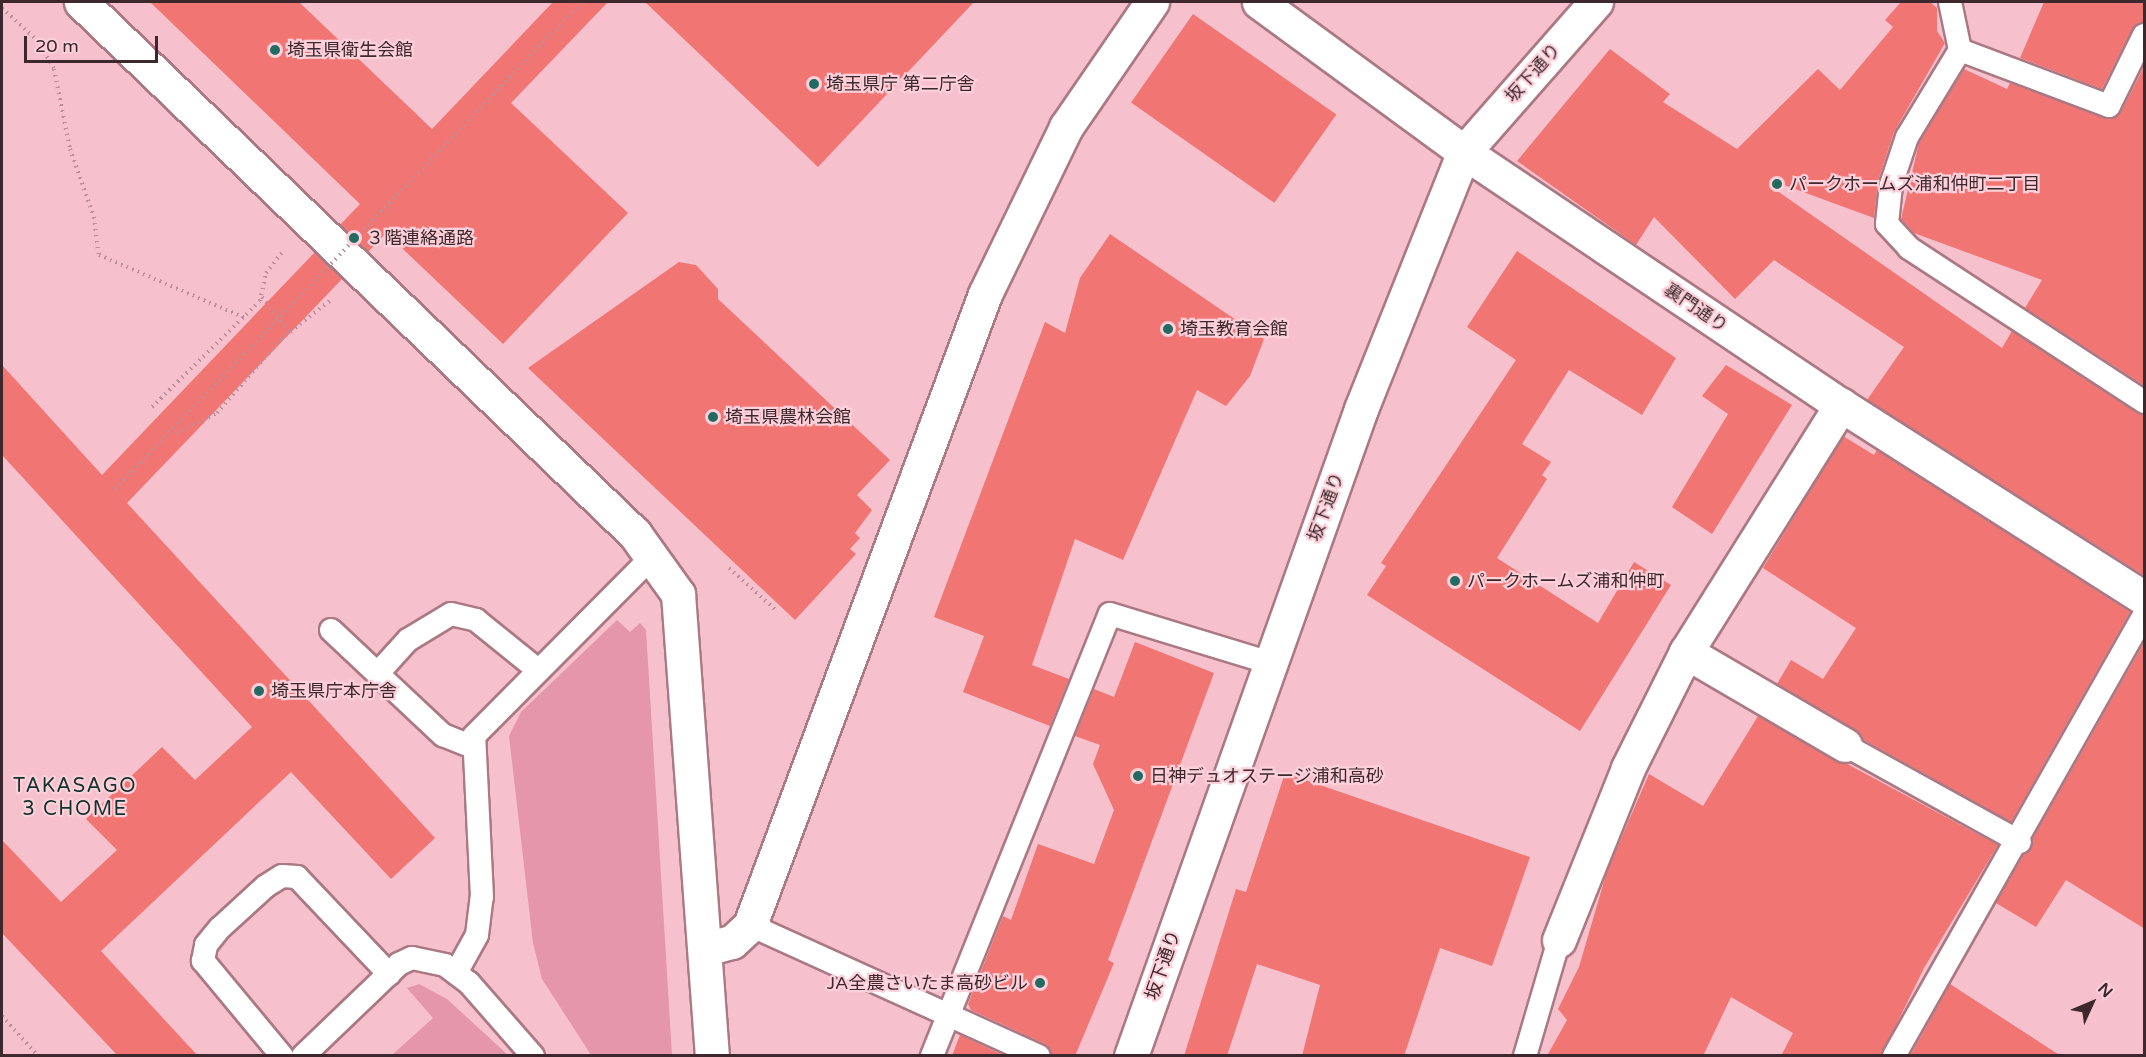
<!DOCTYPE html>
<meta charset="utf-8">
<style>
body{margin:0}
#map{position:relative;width:2146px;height:1057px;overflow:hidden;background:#f6c0cc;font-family:"Varela Round","Noto Sans JP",sans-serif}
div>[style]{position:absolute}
.green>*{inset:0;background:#e596aa}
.building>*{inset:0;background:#f17572;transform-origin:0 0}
.path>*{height:4px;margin-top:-2px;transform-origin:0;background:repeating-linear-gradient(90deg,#bb8f99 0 1.5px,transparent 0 6px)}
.roads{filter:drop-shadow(2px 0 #aa7984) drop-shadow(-2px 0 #aa7984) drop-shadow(0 2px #aa7984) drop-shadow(0 -2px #aa7984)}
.lane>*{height:22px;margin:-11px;padding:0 11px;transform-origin:11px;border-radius:11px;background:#fff}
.street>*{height:33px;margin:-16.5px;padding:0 16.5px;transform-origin:16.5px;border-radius:16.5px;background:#fff}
.secondary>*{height:33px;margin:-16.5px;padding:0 16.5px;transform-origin:16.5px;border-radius:16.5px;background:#fff}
.path-bridge>*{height:4px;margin-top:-2px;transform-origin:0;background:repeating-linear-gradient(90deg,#bb8f99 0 1.5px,transparent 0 6px)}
.dots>*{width:16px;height:16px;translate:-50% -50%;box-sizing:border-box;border:3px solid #fdd0da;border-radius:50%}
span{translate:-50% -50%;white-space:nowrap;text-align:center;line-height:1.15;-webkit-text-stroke:4.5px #fdd0da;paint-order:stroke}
.poi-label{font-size:18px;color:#3c282d}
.left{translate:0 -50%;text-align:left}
.right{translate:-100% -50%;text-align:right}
.street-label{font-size:18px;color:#3c282d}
.neighbourhood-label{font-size:20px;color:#10322d;letter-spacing:1.5px}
.frame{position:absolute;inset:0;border:3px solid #3c282d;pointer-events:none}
.north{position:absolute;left:2062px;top:973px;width:60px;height:60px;-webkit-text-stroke:4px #fdd0da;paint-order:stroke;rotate:46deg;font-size:16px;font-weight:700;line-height:24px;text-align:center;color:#3c282d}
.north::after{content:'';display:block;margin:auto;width:21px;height:27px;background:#3c282d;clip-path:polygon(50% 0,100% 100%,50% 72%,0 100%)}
.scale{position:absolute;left:24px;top:36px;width:134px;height:27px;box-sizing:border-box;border:3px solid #3c282d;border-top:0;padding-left:8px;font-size:18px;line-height:21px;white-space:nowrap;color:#3c282d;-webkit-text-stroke:4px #fdd0da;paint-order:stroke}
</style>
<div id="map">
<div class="green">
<i style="clip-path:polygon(617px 620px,630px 632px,640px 623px,646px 630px,672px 1055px,591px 1055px,542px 979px,533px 943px,509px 736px,521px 712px)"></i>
<i style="clip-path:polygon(419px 984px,447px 999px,508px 1055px,392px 1055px,433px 1018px,407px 988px)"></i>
</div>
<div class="building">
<i style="clip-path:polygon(150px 2px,299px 2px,432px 129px,553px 2px,608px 2px,511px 103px,628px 213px,503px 344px,386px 233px,368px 252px,340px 225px,360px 204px)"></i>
<i style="clip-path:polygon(645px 2px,974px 2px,818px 167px)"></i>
<i style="clip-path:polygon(1901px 2px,1930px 2px,1937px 8px,1937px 31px,1945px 43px,1894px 132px,1878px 181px,1874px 218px,1776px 182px,1773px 188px,2002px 348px,2012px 331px,2145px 415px,2145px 576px,1867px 400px,1904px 347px,1774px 260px,1735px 299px,1654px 217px,1636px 245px,1517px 161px,1610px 49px,1670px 94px,1663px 102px,1737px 149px,1818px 69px,1840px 90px,1893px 27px,1885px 20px)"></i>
<i style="clip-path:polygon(2044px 2px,2145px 2px,2145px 22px,2132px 29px,2102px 89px,2020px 58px)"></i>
<i style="left:1193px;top:14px;width:175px;height:108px;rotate:35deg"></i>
<i style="clip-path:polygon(2145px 65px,2145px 386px,2025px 308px,2042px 280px,1914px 233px,1901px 219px,1919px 143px,1964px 69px,2007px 89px,2010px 83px,2110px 119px,2121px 112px)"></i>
<i style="clip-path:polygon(1110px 234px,1264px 339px,1250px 376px,1226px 406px,1197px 390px,1123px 560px,1075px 539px,1032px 665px,1069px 679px,1050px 726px,963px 692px,984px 636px,934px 617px,1045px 322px,1065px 333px,1080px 278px)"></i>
<i style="clip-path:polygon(1517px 251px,1676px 358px,1642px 415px,1569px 370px,1522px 444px,1551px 462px,1542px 475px,1547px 479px,1497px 558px,1598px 623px,1634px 562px,1671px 585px,1580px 731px,1367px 595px,1386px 566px,1381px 563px,1516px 360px,1467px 327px)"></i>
<i style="clip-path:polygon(315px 252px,342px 279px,127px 503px,435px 838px,391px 879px,291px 772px,101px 951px,198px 1056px,118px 1056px,2px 933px,2px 840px,61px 902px,117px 850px,86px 819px,162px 747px,195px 780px,252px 727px,2px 455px,2px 365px,102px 475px)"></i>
<i style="clip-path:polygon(679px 262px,696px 265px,718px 289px,718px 299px,890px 460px,857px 495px,872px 510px,855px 533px,860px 538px,850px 549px,856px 554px,795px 620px,528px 368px)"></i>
<i style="clip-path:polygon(1726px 365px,1792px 405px,1712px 534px,1672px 507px,1728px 414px,1702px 396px)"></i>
<i style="clip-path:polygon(1843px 436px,1874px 455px,1877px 450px,2130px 612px,2011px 822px,1862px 739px,1854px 729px,1777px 684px,1791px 660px,1823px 679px,1856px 628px,1763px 568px)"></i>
<i style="clip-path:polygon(2145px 641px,2145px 929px,2066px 880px,2036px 927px,1996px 903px)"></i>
<i style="clip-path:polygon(1135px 642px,1214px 673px,1108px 960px,1114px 963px,1075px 1056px,1052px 1056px,1045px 1044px,971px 1010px,968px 1004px,1003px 916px,1011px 920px,1038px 844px,1094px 864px,1114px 810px,1093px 764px,1100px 745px,1075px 736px,1094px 689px,1114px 697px)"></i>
<i style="clip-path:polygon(1758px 716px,1998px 845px,1924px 968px,1881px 1056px,1781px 1056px,1793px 1033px,1731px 997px,1703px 1056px,1547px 1056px,1567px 1020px,1558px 1009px,1579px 967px,1607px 871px,1649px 774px,1703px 806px)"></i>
<i style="clip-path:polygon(1285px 773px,1530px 857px,1492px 966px,1440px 948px,1404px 1056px,1302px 1056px,1320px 985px,1257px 964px,1227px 1056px,1184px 1056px,1236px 889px,1246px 892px)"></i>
<i style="clip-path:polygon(1950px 984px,2061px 1056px,1910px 1056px)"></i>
<i style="clip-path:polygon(960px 1035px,1005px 1056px,952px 1056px)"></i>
</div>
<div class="path">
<i style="left:2px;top:8px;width:49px;rotate:42.5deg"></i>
<i style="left:38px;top:41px;width:32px;rotate:60deg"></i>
<i style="left:54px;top:69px;width:82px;rotate:78.7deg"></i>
<i style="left:70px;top:149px;width:72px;rotate:70.6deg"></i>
<i style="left:94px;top:217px;width:38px;rotate:83deg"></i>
<i style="left:99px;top:255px;width:159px;rotate:23.3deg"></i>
<i style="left:262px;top:297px;width:45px;rotate:51.3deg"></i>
<i style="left:152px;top:407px;width:151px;rotate:-44.5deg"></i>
<i style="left:260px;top:301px;width:29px;rotate:-78deg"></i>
<i style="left:266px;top:273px;width:29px;rotate:-52deg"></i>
<i style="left:176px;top:433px;width:46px;rotate:-26deg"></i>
<i style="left:217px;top:413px;width:98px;rotate:-49.1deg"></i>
<i style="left:281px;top:339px;width:65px;rotate:-38.1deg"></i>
<i style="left:729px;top:568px;width:64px;rotate:41.9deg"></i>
<i style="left:2px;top:1016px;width:54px;rotate:48deg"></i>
</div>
<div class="roads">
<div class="lane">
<i style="left:1950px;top:2px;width:49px;rotate:78.2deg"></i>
<i style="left:1960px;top:50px;width:102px;rotate:121.3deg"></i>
<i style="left:1907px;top:137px;width:51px;rotate:108.4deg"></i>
<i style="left:1891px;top:185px;width:39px;rotate:96deg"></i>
<i style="left:1887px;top:224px;width:33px;rotate:47deg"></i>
<i style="left:1909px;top:248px;width:281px;rotate:33.2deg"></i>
<i style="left:1960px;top:50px;width:159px;rotate:20.6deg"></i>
<i style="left:2109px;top:106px;width:79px;rotate:-63.8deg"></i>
<i style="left:331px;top:630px;width:154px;rotate:43.2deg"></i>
<i style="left:443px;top:735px;width:31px;rotate:22deg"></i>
<i style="left:378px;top:673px;width:45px;rotate:-47.7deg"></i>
<i style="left:408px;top:640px;width:50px;rotate:-31.2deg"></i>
<i style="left:451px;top:614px;width:26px;rotate:13deg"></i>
<i style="left:476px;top:620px;width:80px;rotate:38.9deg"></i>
<i style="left:1845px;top:745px;width:200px;rotate:29deg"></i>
<i style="left:750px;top:925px;width:317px;rotate:24.4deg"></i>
<i style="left:456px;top:973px;width:43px;rotate:-61.1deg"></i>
<i style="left:477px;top:935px;width:38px;rotate:-83deg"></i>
<i style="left:482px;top:897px;width:161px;rotate:-92.8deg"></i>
<i style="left:474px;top:736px;width:252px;rotate:-45.2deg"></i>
<i style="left:282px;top:1056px;width:124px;rotate:-129.7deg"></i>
<i style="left:203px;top:961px;width:16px;rotate:-79deg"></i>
<i style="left:206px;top:945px;width:22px;rotate:-51deg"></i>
<i style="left:220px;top:928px;width:62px;rotate:-42.4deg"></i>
<i style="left:266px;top:886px;width:19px;rotate:-32deg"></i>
<i style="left:282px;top:876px;width:15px;rotate:4deg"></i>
<i style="left:297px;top:877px;width:134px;rotate:46.5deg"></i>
<i style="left:303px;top:1056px;width:133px;rotate:-43.8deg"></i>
<i style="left:399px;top:964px;width:14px;rotate:-25deg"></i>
<i style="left:412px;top:958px;width:34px;rotate:12deg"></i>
<i style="left:445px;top:965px;width:30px;rotate:37deg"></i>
<i style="left:469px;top:983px;width:97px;rotate:48.8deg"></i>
<i style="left:932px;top:1056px;width:476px;rotate:-68.1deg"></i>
<i style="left:1110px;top:614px;width:167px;rotate:17deg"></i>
<i style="left:1525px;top:1056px;width:121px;rotate:-73.7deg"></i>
<i style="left:1894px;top:1056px;width:507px;rotate:-60.45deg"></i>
</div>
<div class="street">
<i style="left:81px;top:2px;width:768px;rotate:43.84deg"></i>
<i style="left:635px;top:534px;width:74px;rotate:54.4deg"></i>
<i style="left:678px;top:594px;width:463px;rotate:85.8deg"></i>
<i style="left:1259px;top:2px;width:254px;rotate:36.2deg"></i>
<i style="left:1464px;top:152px;width:454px;rotate:33.9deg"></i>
<i style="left:1841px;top:405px;width:359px;rotate:32.5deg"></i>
<i style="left:1686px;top:652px;width:184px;rotate:30.3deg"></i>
<i style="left:1559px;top:940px;width:185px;rotate:-68.1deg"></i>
<i style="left:1628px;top:768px;width:130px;rotate:-63.4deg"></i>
<i style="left:1686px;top:652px;width:292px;rotate:-57.9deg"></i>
<i style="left:705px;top:949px;width:28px;rotate:-15deg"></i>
<i style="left:732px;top:942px;width:25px;rotate:-43deg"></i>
<i style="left:750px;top:925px;width:673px;rotate:-69.57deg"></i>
<i style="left:985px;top:294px;width:186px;rotate:-64.1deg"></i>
<i style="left:1066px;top:127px;width:152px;rotate:-55.5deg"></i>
</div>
<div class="secondary">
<i style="left:1131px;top:1056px;width:687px;rotate:-70.43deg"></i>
<i style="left:1361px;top:409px;width:277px;rotate:-68.2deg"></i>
<i style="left:1464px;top:152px;width:200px;rotate:-48.7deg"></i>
</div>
</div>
<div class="path-bridge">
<i style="left:115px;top:489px;width:675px;rotate:-46.2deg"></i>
</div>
<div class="dots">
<i style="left:275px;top:50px;background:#236b62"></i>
<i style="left:814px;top:84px;background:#236b62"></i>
<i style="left:1777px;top:184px;background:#236b62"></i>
<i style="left:354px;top:238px;background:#236b62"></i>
<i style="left:1168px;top:329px;background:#236b62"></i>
<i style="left:713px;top:417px;background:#236b62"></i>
<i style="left:1455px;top:581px;background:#236b62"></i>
<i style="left:259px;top:691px;background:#236b62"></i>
<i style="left:1138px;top:776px;background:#236b62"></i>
<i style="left:1040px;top:983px;background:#236b62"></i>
</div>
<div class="poi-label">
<span class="left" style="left:287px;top:50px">埼玉県衛生会館</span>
<span class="left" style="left:826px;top:84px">埼玉県庁 第二庁舎</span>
<span class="left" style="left:1789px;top:184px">パークホームズ浦和仲町二丁目</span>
<span class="left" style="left:366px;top:238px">３階連絡通路</span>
<span class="left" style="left:1180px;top:329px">埼玉教育会館</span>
<span class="left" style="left:725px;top:417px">埼玉県農林会館</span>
<span class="left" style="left:1467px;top:581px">パークホームズ浦和仲町</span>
<span class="left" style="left:271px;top:691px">埼玉県庁本庁舎</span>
<span class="left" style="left:1150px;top:776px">日神デュオステージ浦和高砂</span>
<span class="right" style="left:1028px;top:983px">JA全農さいたま高砂ビル</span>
</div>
<div class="street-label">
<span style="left:1533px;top:73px;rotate:-48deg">坂下通り</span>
<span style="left:1696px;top:308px;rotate:34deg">裏門通り</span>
<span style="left:1326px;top:507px;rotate:-70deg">坂下通り</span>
<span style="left:1163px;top:965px;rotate:-71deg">坂下通り</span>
</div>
<div class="neighbourhood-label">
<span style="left:75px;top:798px">TAKASAGO<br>3 CHOME</span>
</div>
<div class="frame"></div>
<div class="north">N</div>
<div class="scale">20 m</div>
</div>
